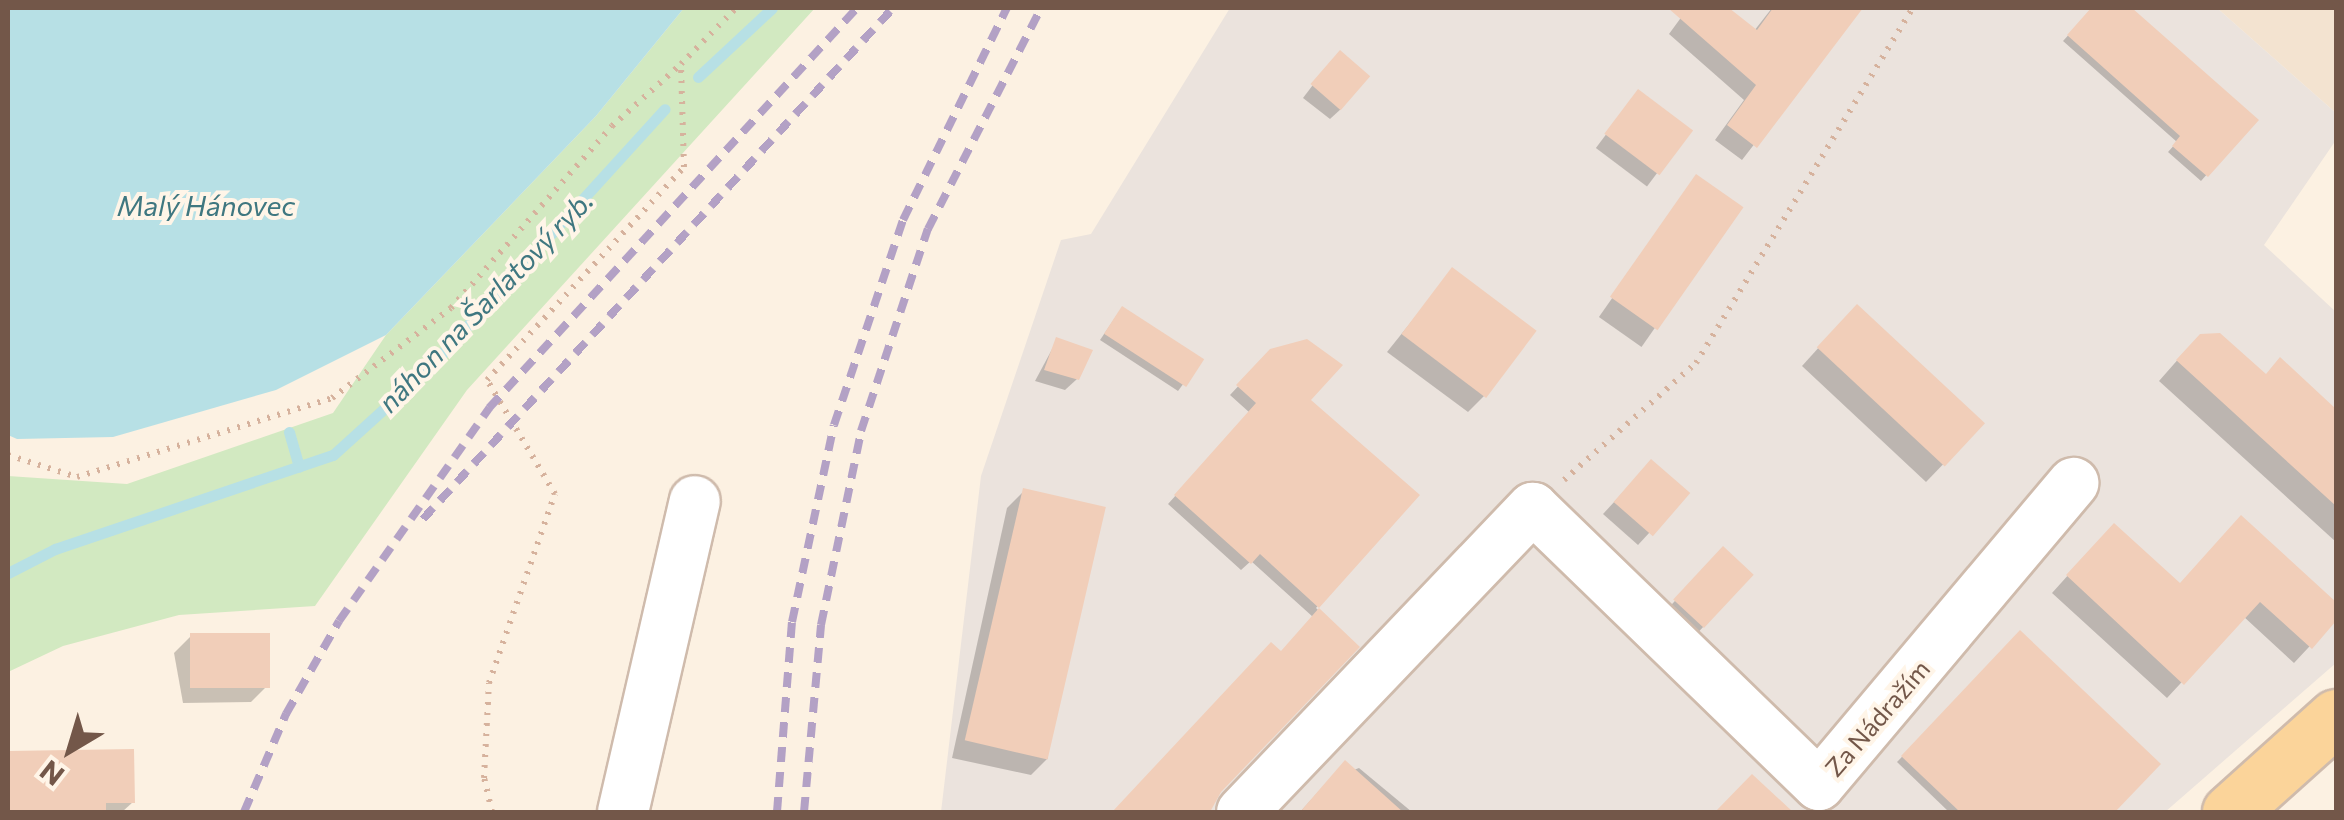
<!DOCTYPE html>
<meta charset="utf-8">
<style>
body{margin:0}
#map{position:relative;width:2344px;height:820px;overflow:hidden;background:#fcf1e2;font-family:Commissioner,sans-serif}
div>[style]{position:absolute}
.residential>*{inset:0;background:#f3e3d0}
.industrial>*{inset:0;background:#ebe3dd}
.green>*{inset:0;background:#d2e9c1}
.water>*{inset:0;background:#b7e0e5}
.shadow>*{inset:0;background:#0003;transform-origin:0 0}
.stream>*{height:11px;margin:-5.5px;padding:0 5.5px;transform-origin:5.5px;border-radius:5.5px;background:#b7e0e5}
.building>*{inset:0;background:#f1ceb9;transform-origin:0 0}
.path>*{height:6px;margin-top:-3px;transform-origin:0;background:repeating-linear-gradient(90deg,#d6b29d 0 2.5px,transparent 0 10.5px)}
.roads{filter:drop-shadow(2px 0 #cfbbac) drop-shadow(-2px 0 #cfbbac) drop-shadow(0 2px #cfbbac) drop-shadow(0 -2px #cfbbac)}
.minor>*{height:50px;margin:-25px;padding:0 25px;transform-origin:25px;border-radius:25px;background:#fff}
.major>*{height:55px;margin:-27.5px;padding:0 27.5px;transform-origin:27.5px;border-radius:27.5px;background:#fbd49a}
.rail>*{height:8px;margin-top:-4px;transform-origin:0;background:repeating-linear-gradient(90deg,#b3a1c5 0 15px,transparent 0 25px)}
span{translate:-50% -50%;white-space:nowrap;text-align:center;line-height:1.15;-webkit-text-stroke:8px #fff5e8;paint-order:stroke}
.street-label{font-size:25px;color:#735749}
.water-label{font-size:28px;color:#3f7780;font-style:italic}
.frame{position:absolute;inset:0;border:10px solid #735749;pointer-events:none}
.north{position:absolute;left:20px;top:700px;width:100px;height:100px;-webkit-text-stroke:8px #fff5e8;paint-order:stroke;rotate:218deg;font-size:28px;font-weight:700;line-height:40px;text-align:center;color:#735749}
.north::after{content:'';display:block;margin:auto;width:35px;height:45px;background:#735749;clip-path:polygon(50% 0,100% 100%,50% 72%,0 100%)}
</style>
<div id="map">
<div class="residential">
<i style="clip-path:polygon(2217px 8px,2336px 8px,2336px 113px)"></i>
</div>
<div class="industrial">
<i style="clip-path:polygon(1230px 8px,2217px 8px,2336px 113px,2336px 140px,2264px 245px,2336px 312px,2336px 663px,2165px 812px,941px 812px,981px 476px,1061px 240px,1091px 234px)"></i>
</div>
<div class="green">
<i style="clip-path:polygon(684px 8px,815px 8px,467px 390px,315px 606px,179px 615px,63px 646px,8px 672px,8px 476px,127px 484px,333px 413px,386px 335px,596px 116px)"></i>
</div>
<div class="water">
<i style="clip-path:polygon(8px 8px,684px 8px,596px 116px,386px 335px,276px 390px,113px 437px,17px 439px,8px 435px)"></i>
</div>
<div class="shadow">
<i style="clip-path:polygon(1688px 8px,1725px 8px,1754px 31px,1772px 8px,1860px 8px,1742px 160px,1715px 140px,1744px 100px,1669px 34px)"></i>
<i style="clip-path:polygon(2093px 8px,2128px 8px,2255px 120px,2201px 181px,2168px 152px,2177px 142px,2063px 41px)"></i>
<i style="clip-path:polygon(1328px 65px,1342px 108px,1330px 119px,1303px 98px)"></i>
<i style="left:1638px;top:92px;width:64px;height:70px;rotate:37deg"></i>
<i style="left:1697px;top:177px;width:52px;height:171px;rotate:35deg"></i>
<i style="clip-path:polygon(1452px 271px,1485px 395px,1468px 412px,1387px 352px)"></i>
<i style="clip-path:polygon(1117px 315px,1201px 360px,1178px 391px,1100px 340px)"></i>
<i style="clip-path:polygon(1840px 324px,1982px 424px,1926px 482px,1802px 366px)"></i>
<i style="clip-path:polygon(1057px 340px,1077px 379px,1065px 390px,1035px 381px)"></i>
<i style="clip-path:polygon(1271px 351px,1308px 400px,1416px 495px,1316px 608px,1356px 647px,1219px 791px,1207px 812px,1114px 812px,1271px 645px,1280px 654px,1313px 617px,1251px 561px,1241px 570px,1168px 504px,1250px 413px,1230px 395px)"></i>
<i style="clip-path:polygon(2181px 356px,2265px 376px,2280px 361px,2336px 412px,2336px 542px,2159px 381px)"></i>
<i style="clip-path:polygon(1640px 474px,1686px 493px,1638px 545px,1603px 514px)"></i>
<i style="clip-path:polygon(1024px 491px,1048px 758px,1031px 775px,952px 758px,1007px 508px)"></i>
<i style="clip-path:polygon(2241px 519px,2336px 605px,2336px 618px,2294px 663px,2243px 616px,2167px 698px,2052px 593px,2098px 542px,2180px 586px)"></i>
<i style="clip-path:polygon(1711px 561px,1751px 575px,1692px 639px,1664px 613px)"></i>
<i style="clip-path:polygon(2020px 634px,2158px 764px,2112px 812px,1949px 812px,1897px 762px)"></i>
<i style="clip-path:polygon(191px 636px,268px 685px,251px 702px,183px 703px,174px 653px)"></i>
<i style="clip-path:polygon(132px 752px,133px 802px,122px 812px,8px 812px,8px 754px)"></i>
<i style="clip-path:polygon(1359px 768px,1412px 812px,1300px 812px,1330px 779px)"></i>
</div>
<div class="stream">
<i style="left:698px;top:77px;width:101px;rotate:-43deg"></i>
<i style="left:289px;top:432px;width:36px;rotate:74deg"></i>
<i style="left:8px;top:573px;width:53px;rotate:-27.1deg"></i>
<i style="left:55px;top:549px;width:293px;rotate:-18.7deg"></i>
<i style="left:333px;top:455px;width:130px;rotate:-42.2deg"></i>
<i style="left:429px;top:368px;width:350px;rotate:-47.7deg"></i>
</div>
<div class="building">
<i style="clip-path:polygon(1668px 8px,1729px 8px,1757px 30px,1773px 8px,1863px 8px,1757px 148px,1727px 125px,1756px 85px)"></i>
<i style="clip-path:polygon(2091px 8px,2132px 8px,2259px 120px,2208px 177px,2172px 146px,2180px 136px,2067px 35px)"></i>
<i style="left:1340px;top:50px;width:40px;height:45px;rotate:41deg"></i>
<i style="left:1638px;top:89px;width:69px;height:56px;rotate:37deg"></i>
<i style="left:1696px;top:174px;width:58px;height:150px;rotate:35deg"></i>
<i style="left:1452px;top:267px;width:106px;height:84px;rotate:37deg"></i>
<i style="left:1857px;top:304px;width:175px;height:59px;rotate:43deg"></i>
<i style="left:1122px;top:306px;width:98px;height:33px;rotate:33deg"></i>
<i style="clip-path:polygon(2220px 333px,2266px 374px,2280px 357px,2336px 409px,2336px 506px,2176px 360px,2200px 334px)"></i>
<i style="clip-path:polygon(1056px 337px,1093px 350px,1079px 380px,1044px 370px)"></i>
<i style="clip-path:polygon(1307px 339px,1343px 365px,1311px 400px,1420px 495px,1319px 608px,1260px 554px,1251px 564px,1174px 495px,1256px 403px,1236px 385px,1270px 349px)"></i>
<i style="left:1651px;top:459px;width:52px;height:57px;rotate:41deg"></i>
<i style="left:1023px;top:488px;width:85px;height:259px;rotate:13deg"></i>
<i style="clip-path:polygon(2241px 515px,2336px 602px,2336px 621px,2312px 649px,2260px 602px,2184px 685px,2066px 575px,2114px 523px,2180px 583px)"></i>
<i style="left:1723px;top:546px;width:42px;height:73px;rotate:43deg"></i>
<i style="clip-path:polygon(1319px 608px,1360px 647px,1221px 792px,1210px 812px,1112px 812px,1271px 642px,1281px 651px)"></i>
<i style="clip-path:polygon(2020px 630px,2161px 764px,2115px 812px,1960px 812px,1901px 756px)"></i>
<i style="left:190px;top:633px;width:80px;height:55px"></i>
<i style="clip-path:polygon(134px 749px,135px 803px,106px 803px,106px 812px,8px 812px,8px 751px)"></i>
<i style="clip-path:polygon(1345px 760px,1403px 812px,1300px 812px)"></i>
<i style="clip-path:polygon(1752px 774px,1793px 812px,1715px 812px)"></i>
</div>
<div class="path">
<i style="left:8px;top:455px;width:72px;rotate:17.7deg"></i>
<i style="left:77px;top:477px;width:267px;rotate:-17.2deg"></i>
<i style="left:332px;top:398px;width:149px;rotate:-37.1deg"></i>
<i style="left:451px;top:308px;width:243px;rotate:-48.5deg"></i>
<i style="left:612px;top:126px;width:91px;rotate:-41.9deg"></i>
<i style="left:1564px;top:480px;width:176px;rotate:-41.6deg"></i>
<i style="left:1696px;top:363px;width:416px;rotate:-58.6deg"></i>
<i style="left:492px;top:812px;width:35px;rotate:-103deg"></i>
<i style="left:484px;top:778px;width:95px;rotate:-87deg"></i>
<i style="left:489px;top:683px;width:200px;rotate:-70.8deg"></i>
<i style="left:555px;top:494px;width:133px;rotate:-120.8deg"></i>
<i style="left:487px;top:380px;width:290px;rotate:-47.2deg"></i>
<i style="left:684px;top:167px;width:103px;rotate:-91.7deg"></i>
<i style="left:681px;top:64px;width:78px;rotate:-45.5deg"></i>
</div>
<div class="roads">
<div class="minor">
<i style="left:623px;top:812px;width:319px;rotate:-77deg"></i>
<i style="left:1242px;top:812px;width:421px;rotate:-46.3deg"></i>
<i style="left:1533px;top:508px;width:398px;rotate:44.1deg"></i>
<i style="left:1819px;top:785px;width:395px;rotate:-49.9deg"></i>
</div>
<div class="major">
<i style="left:2230px;top:812px;width:142px;rotate:-41.9deg"></i>
</div>
</div>
<div class="rail">
<i style="left:423px;top:519px;width:694px;rotate:-47.39deg"></i>
<i style="left:244px;top:812px;width:107px;rotate:-66.8deg"></i>
<i style="left:286px;top:714px;width:107px;rotate:-60.3deg"></i>
<i style="left:339px;top:621px;width:261px;rotate:-54.8deg"></i>
<i style="left:489px;top:408px;width:544px;rotate:-47.39deg"></i>
<i style="left:777px;top:812px;width:191px;rotate:-85.5deg"></i>
<i style="left:792px;top:622px;width:201px;rotate:-78deg"></i>
<i style="left:834px;top:425px;width:216px;rotate:-71.4deg"></i>
<i style="left:903px;top:220px;width:236px;rotate:-63.9deg"></i>
<i style="left:804px;top:812px;width:188px;rotate:-84.8deg"></i>
<i style="left:821px;top:625px;width:198px;rotate:-78.3deg"></i>
<i style="left:861px;top:431px;width:213px;rotate:-71.7deg"></i>
<i style="left:928px;top:229px;width:248px;rotate:-62.9deg"></i>
</div>
<div class="street-label">
<span style="left:1877px;top:718px;rotate:-49deg">Za Nádražím</span>
</div>
<div class="water-label">
<span style="left:206px;top:205px">Malý Hánovec</span>
<span style="left:485px;top:301px;rotate:-46deg">náhon na Šarlatový ryb.</span>
</div>
<div class="frame"></div>
<div class="north">N</div>
</div>
